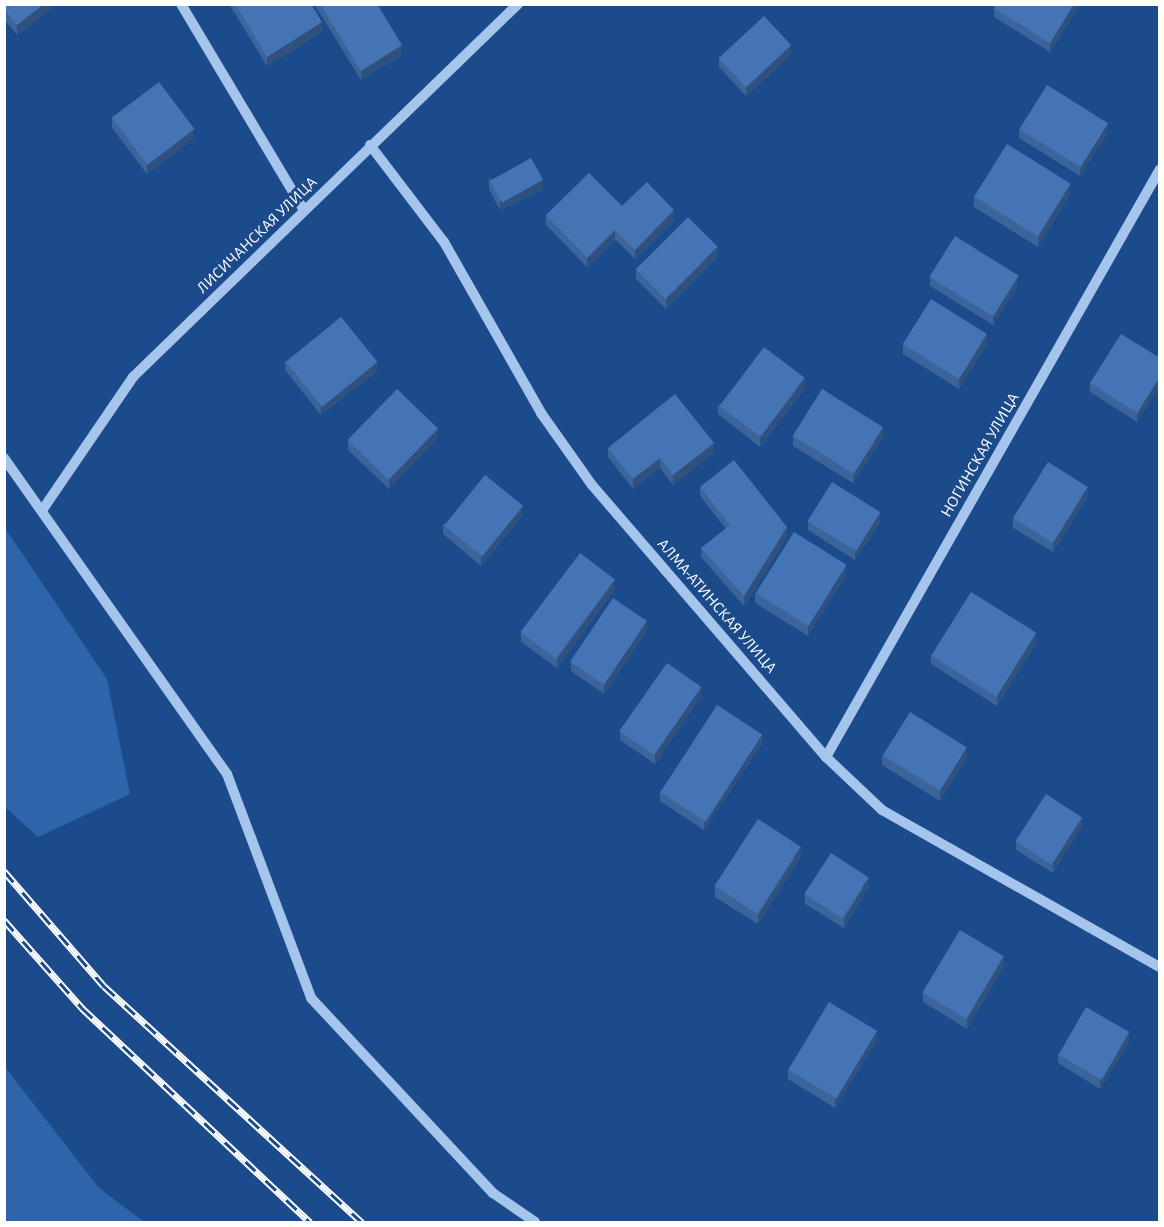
<!DOCTYPE html>
<meta charset="utf-8">
<style>
body{margin:0}
#map{position:relative;width:1164px;height:1227px;overflow:hidden;background:#1b4b8b;font-family:"Alegreya Sans",sans-serif}
div>[style]{position:absolute}
.green>*{inset:0;background:#2e64a9}
.minor>*{height:10px;margin:-5px;padding:0 5px;transform-origin:5px;border-radius:5px;background:#a6c5ed}
.rail>*{height:7px;margin-top:-3.5px;transform-origin:0;background:repeating-linear-gradient(90deg,#1b4b8b 0 14px,#fff 0 28px);box-sizing:border-box;border-block:2px solid #fff}
.wall>*{inset:0;background:#3a649a}
.shaded-wall>*{inset:0;background:#30517d}
.building>*{inset:0;background:#4474b3;transform-origin:0 0}
span{translate:-50% -50%;white-space:nowrap;text-align:center;line-height:1.15;-webkit-text-stroke:5px #1b4b8b;paint-order:stroke}
.street-label{font-size:16px;color:#fff}
.frame{position:absolute;inset:0;border:6px solid #fff;pointer-events:none}
</style>
<div id="map">
<div class="green">
<i style="clip-path:polygon(5px 528px,107px 679px,130px 794px,38px 837px,5px 807px)"></i>
<i style="clip-path:polygon(5px 1067px,99px 1188px,144px 1222px,5px 1222px)"></i>
</div>
<div class="minor">
<i style="left:181px;top:4px;width:240px;rotate:59.2deg"></i>
<i style="left:370px;top:145px;width:122px;rotate:52.7deg"></i>
<i style="left:444px;top:242px;width:197px;rotate:60.4deg"></i>
<i style="left:541px;top:413px;width:88px;rotate:54.7deg"></i>
<i style="left:592px;top:485px;width:359px;rotate:49.3deg"></i>
<i style="left:826px;top:757px;width:77px;rotate:43.4deg"></i>
<i style="left:882px;top:810px;width:319px;rotate:29.5deg"></i>
<i style="left:4px;top:458px;width:387px;rotate:54.8deg"></i>
<i style="left:227px;top:774px;width:239px;rotate:69.4deg"></i>
<i style="left:311px;top:998px;width:267px;rotate:47deg"></i>
<i style="left:493px;top:1193px;width:51px;rotate:34.6deg"></i>
<i style="left:43px;top:509px;width:160px;rotate:-55.7deg"></i>
<i style="left:133px;top:377px;width:536px;rotate:-44.09deg"></i>
<i style="left:826px;top:757px;width:676px;rotate:-60.4deg"></i>
</div>
<div class="rail">
<i style="left:4px;top:871px;width:152px;rotate:49deg"></i>
<i style="left:104px;top:986px;width:350px;rotate:42.5deg"></i>
<i style="left:4px;top:920px;width:118px;rotate:48.4deg"></i>
<i style="left:82px;top:1008px;width:313px;rotate:43.2deg"></i>
</div>
<div class="wall">
<i style="clip-path:polygon(4px 4px,57px 4px,17px 35px,4px 19px)"></i>
<i style="clip-path:polygon(229px 4px,311px 4px,322px 32px,267px 66px)"></i>
<i style="clip-path:polygon(314px 4px,377px 4px,402px 55px,361px 80px)"></i>
<i style="clip-path:polygon(1080px 4px,1050px 52px,994px 17px,994px 8px)"></i>
<i style="clip-path:polygon(791px 55px,746px 96px,719px 67px,719px 58px)"></i>
<i style="clip-path:polygon(112px 118px,194px 138px,147px 174px,112px 128px)"></i>
<i style="clip-path:polygon(1019px 129px,1108px 132px,1080px 176px,1019px 138px)"></i>
<i style="clip-path:polygon(489px 179px,543px 189px,500px 210px,489px 189px)"></i>
<i style="clip-path:polygon(1070px 194px,1038px 247px,974px 207px,974px 197px)"></i>
<i style="clip-path:polygon(622px 206px,674px 220px,635px 259px,615px 239px,587px 267px,546px 225px,546px 215px)"></i>
<i style="clip-path:polygon(718px 256px,666px 309px,636px 279px,636px 270px)"></i>
<i style="clip-path:polygon(930px 277px,1018px 285px,993px 325px,930px 286px)"></i>
<i style="clip-path:polygon(903px 344px,987px 344px,959px 389px,903px 354px)"></i>
<i style="clip-path:polygon(1160px 358px,1137px 422px,1090px 392px,1090px 383px)"></i>
<i style="clip-path:polygon(285px 361px,377px 371px,321px 415px,285px 370px)"></i>
<i style="clip-path:polygon(805px 388px,760px 447px,718px 414px,718px 405px)"></i>
<i style="clip-path:polygon(793px 436px,883px 436px,853px 483px,793px 446px)"></i>
<i style="clip-path:polygon(438px 437px,389px 489px,348px 450px,348px 440px)"></i>
<i style="clip-path:polygon(608px 448px,714px 452px,673px 485px,660px 468px,633px 489px,608px 457px)"></i>
<i style="clip-path:polygon(700px 487px,787px 537px,744px 606px,701px 557px,701px 548px,726px 529px,700px 496px)"></i>
<i style="clip-path:polygon(1088px 496px,1053px 552px,1013px 528px,1013px 518px)"></i>
<i style="clip-path:polygon(523px 515px,481px 566px,443px 534px,443px 524px)"></i>
<i style="clip-path:polygon(808px 521px,880px 522px,855px 560px,808px 530px)"></i>
<i style="clip-path:polygon(846px 575px,808px 636px,755px 603px,755px 593px)"></i>
<i style="clip-path:polygon(615px 589px,557px 668px,521px 642px,521px 633px)"></i>
<i style="clip-path:polygon(647px 630px,604px 694px,571px 671px,571px 662px)"></i>
<i style="clip-path:polygon(1036px 643px,997px 706px,931px 664px,931px 655px)"></i>
<i style="clip-path:polygon(701px 696px,655px 764px,620px 740px,620px 731px)"></i>
<i style="clip-path:polygon(762px 744px,704px 830px,660px 801px,660px 792px)"></i>
<i style="clip-path:polygon(882px 755px,967px 757px,940px 801px,882px 765px)"></i>
<i style="clip-path:polygon(1082px 826px,1053px 873px,1016px 850px,1016px 841px)"></i>
<i style="clip-path:polygon(801px 856px,758px 924px,715px 897px,715px 887px)"></i>
<i style="clip-path:polygon(869px 887px,844px 928px,805px 904px,805px 894px)"></i>
<i style="clip-path:polygon(1004px 966px,967px 1029px,923px 1002px,923px 993px)"></i>
<i style="clip-path:polygon(877px 1040px,835px 1108px,788px 1079px,788px 1070px)"></i>
<i style="clip-path:polygon(1129px 1042px,1100px 1089px,1058px 1063px,1058px 1054px)"></i>
</div>
<div class="shaded-wall">
<i style="clip-path:polygon(44px 4px,57px 4px,17px 35px,17px 25px)"></i>
<i style="clip-path:polygon(1074px 4px,1080px 4px,1050px 52px,1050px 43px)"></i>
<i style="clip-path:polygon(322px 22px,322px 32px,267px 66px,267px 57px)"></i>
<i style="clip-path:polygon(402px 45px,402px 55px,361px 80px,361px 71px)"></i>
<i style="clip-path:polygon(791px 45px,791px 55px,746px 96px,746px 86px)"></i>
<i style="clip-path:polygon(1108px 123px,1108px 132px,1080px 176px,1080px 167px)"></i>
<i style="clip-path:polygon(194px 129px,194px 138px,147px 174px,147px 165px)"></i>
<i style="clip-path:polygon(543px 180px,543px 189px,500px 210px,500px 201px)"></i>
<i style="clip-path:polygon(1070px 184px,1070px 194px,1038px 247px,1038px 237px)"></i>
<i style="clip-path:polygon(674px 210px,674px 220px,635px 259px,635px 250px)"></i>
<i style="clip-path:polygon(615px 230px,615px 239px,587px 267px,587px 258px)"></i>
<i style="clip-path:polygon(718px 247px,718px 256px,666px 309px,666px 299px)"></i>
<i style="clip-path:polygon(1018px 276px,1018px 285px,993px 325px,993px 316px)"></i>
<i style="clip-path:polygon(987px 334px,987px 344px,959px 389px,959px 379px)"></i>
<i style="clip-path:polygon(377px 362px,377px 371px,321px 415px,321px 406px)"></i>
<i style="clip-path:polygon(1160px 377px,1160px 387px,1137px 422px,1137px 413px)"></i>
<i style="clip-path:polygon(805px 378px,805px 388px,760px 447px,760px 437px)"></i>
<i style="clip-path:polygon(883px 427px,883px 436px,853px 483px,853px 474px)"></i>
<i style="clip-path:polygon(438px 428px,438px 437px,389px 489px,389px 479px)"></i>
<i style="clip-path:polygon(714px 443px,714px 452px,673px 485px,673px 475px)"></i>
<i style="clip-path:polygon(660px 458px,660px 468px,633px 489px,633px 479px)"></i>
<i style="clip-path:polygon(1088px 487px,1088px 496px,1053px 552px,1053px 543px)"></i>
<i style="clip-path:polygon(523px 506px,523px 515px,481px 566px,481px 556px)"></i>
<i style="clip-path:polygon(880px 512px,880px 522px,855px 560px,855px 550px)"></i>
<i style="clip-path:polygon(787px 527px,787px 537px,744px 606px,744px 596px)"></i>
<i style="clip-path:polygon(846px 565px,846px 575px,808px 636px,808px 627px)"></i>
<i style="clip-path:polygon(615px 579px,615px 589px,557px 668px,557px 659px)"></i>
<i style="clip-path:polygon(647px 621px,647px 630px,604px 694px,604px 684px)"></i>
<i style="clip-path:polygon(1036px 633px,1036px 643px,997px 706px,997px 696px)"></i>
<i style="clip-path:polygon(701px 687px,701px 696px,655px 764px,655px 754px)"></i>
<i style="clip-path:polygon(762px 734px,762px 744px,704px 830px,704px 821px)"></i>
<i style="clip-path:polygon(967px 747px,967px 757px,940px 801px,940px 791px)"></i>
<i style="clip-path:polygon(1082px 817px,1082px 826px,1053px 873px,1053px 863px)"></i>
<i style="clip-path:polygon(801px 847px,801px 856px,758px 924px,758px 915px)"></i>
<i style="clip-path:polygon(869px 878px,869px 887px,844px 928px,844px 919px)"></i>
<i style="clip-path:polygon(1004px 956px,1004px 966px,967px 1029px,967px 1019px)"></i>
<i style="clip-path:polygon(877px 1031px,877px 1040px,835px 1108px,835px 1099px)"></i>
<i style="clip-path:polygon(1129px 1032px,1129px 1042px,1100px 1089px,1100px 1080px)"></i>
</div>
<div class="building">
<i style="clip-path:polygon(4px 4px,44px 4px,17px 25px,4px 9px)"></i>
<i style="clip-path:polygon(235px 4px,311px 4px,322px 22px,267px 57px)"></i>
<i style="clip-path:polygon(320px 4px,377px 4px,402px 45px,361px 71px)"></i>
<i style="clip-path:polygon(996px 4px,1074px 4px,1050px 43px,994px 8px)"></i>
<i style="left:764px;top:16px;width:40px;height:62px;rotate:47deg"></i>
<i style="left:159px;top:82px;width:59px;height:59px;rotate:53deg"></i>
<i style="left:1047px;top:85px;width:72px;height:52px;rotate:32deg"></i>
<i style="left:1007px;top:144px;width:75px;height:62px;rotate:32deg"></i>
<i style="left:531px;top:158px;width:25px;height:47px;rotate:61deg"></i>
<i style="clip-path:polygon(589px 173px,622px 206px,647px 182px,674px 210px,635px 250px,615px 230px,587px 258px,546px 215px)"></i>
<i style="left:688px;top:217px;width:42px;height:74px;rotate:45deg"></i>
<i style="left:955px;top:236px;width:75px;height:48px;rotate:32deg"></i>
<i style="left:931px;top:299px;width:66px;height:53px;rotate:32deg"></i>
<i style="left:341px;top:317px;width:58px;height:71px;rotate:51deg"></i>
<i style="clip-path:polygon(1121px 334px,1160px 358px,1160px 377px,1137px 413px,1090px 383px)"></i>
<i style="left:764px;top:347px;width:51px;height:74px;rotate:37deg"></i>
<i style="left:397px;top:389px;width:57px;height:71px;rotate:44deg"></i>
<i style="left:822px;top:389px;width:72px;height:55px;rotate:32deg"></i>
<i style="clip-path:polygon(675px 394px,714px 443px,673px 475px,660px 458px,633px 479px,608px 448px)"></i>
<i style="clip-path:polygon(734px 460px,787px 527px,744px 596px,701px 548px,730px 525px,700px 487px)"></i>
<i style="left:1048px;top:462px;width:47px;height:66px;rotate:32deg"></i>
<i style="left:485px;top:475px;width:49px;height:65px;rotate:39deg"></i>
<i style="left:832px;top:482px;width:57px;height:46px;rotate:32deg"></i>
<i style="left:794px;top:532px;width:62px;height:72px;rotate:32deg"></i>
<i style="left:580px;top:553px;width:44px;height:99px;rotate:37deg"></i>
<i style="left:971px;top:592px;width:77px;height:75px;rotate:32deg"></i>
<i style="left:613px;top:598px;width:41px;height:77px;rotate:34deg"></i>
<i style="left:667px;top:663px;width:42px;height:83px;rotate:35deg"></i>
<i style="left:717px;top:705px;width:54px;height:104px;rotate:33deg"></i>
<i style="left:910px;top:712px;width:67px;height:51px;rotate:32deg"></i>
<i style="left:1046px;top:794px;width:43px;height:56px;rotate:33deg"></i>
<i style="left:758px;top:819px;width:51px;height:80px;rotate:33deg"></i>
<i style="left:831px;top:853px;width:45px;height:49px;rotate:33deg"></i>
<i style="left:960px;top:930px;width:51px;height:73px;rotate:31deg"></i>
<i style="left:829px;top:1002px;width:56px;height:79px;rotate:31deg"></i>
<i style="left:1086px;top:1007px;width:50px;height:55px;rotate:30deg"></i>
</div>
<div class="street-label">
<span style="left:257px;top:235px;rotate:-44deg">ЛИСИЧАНСКАЯ УЛИЦА</span>
<span style="left:980px;top:455px;rotate:-60deg">НОГИНСКАЯ УЛИЦА</span>
<span style="left:717px;top:606px;rotate:49deg">АЛМА-АТИНСКАЯ УЛИЦА</span>
</div>
<div class="frame"></div>
</div>
